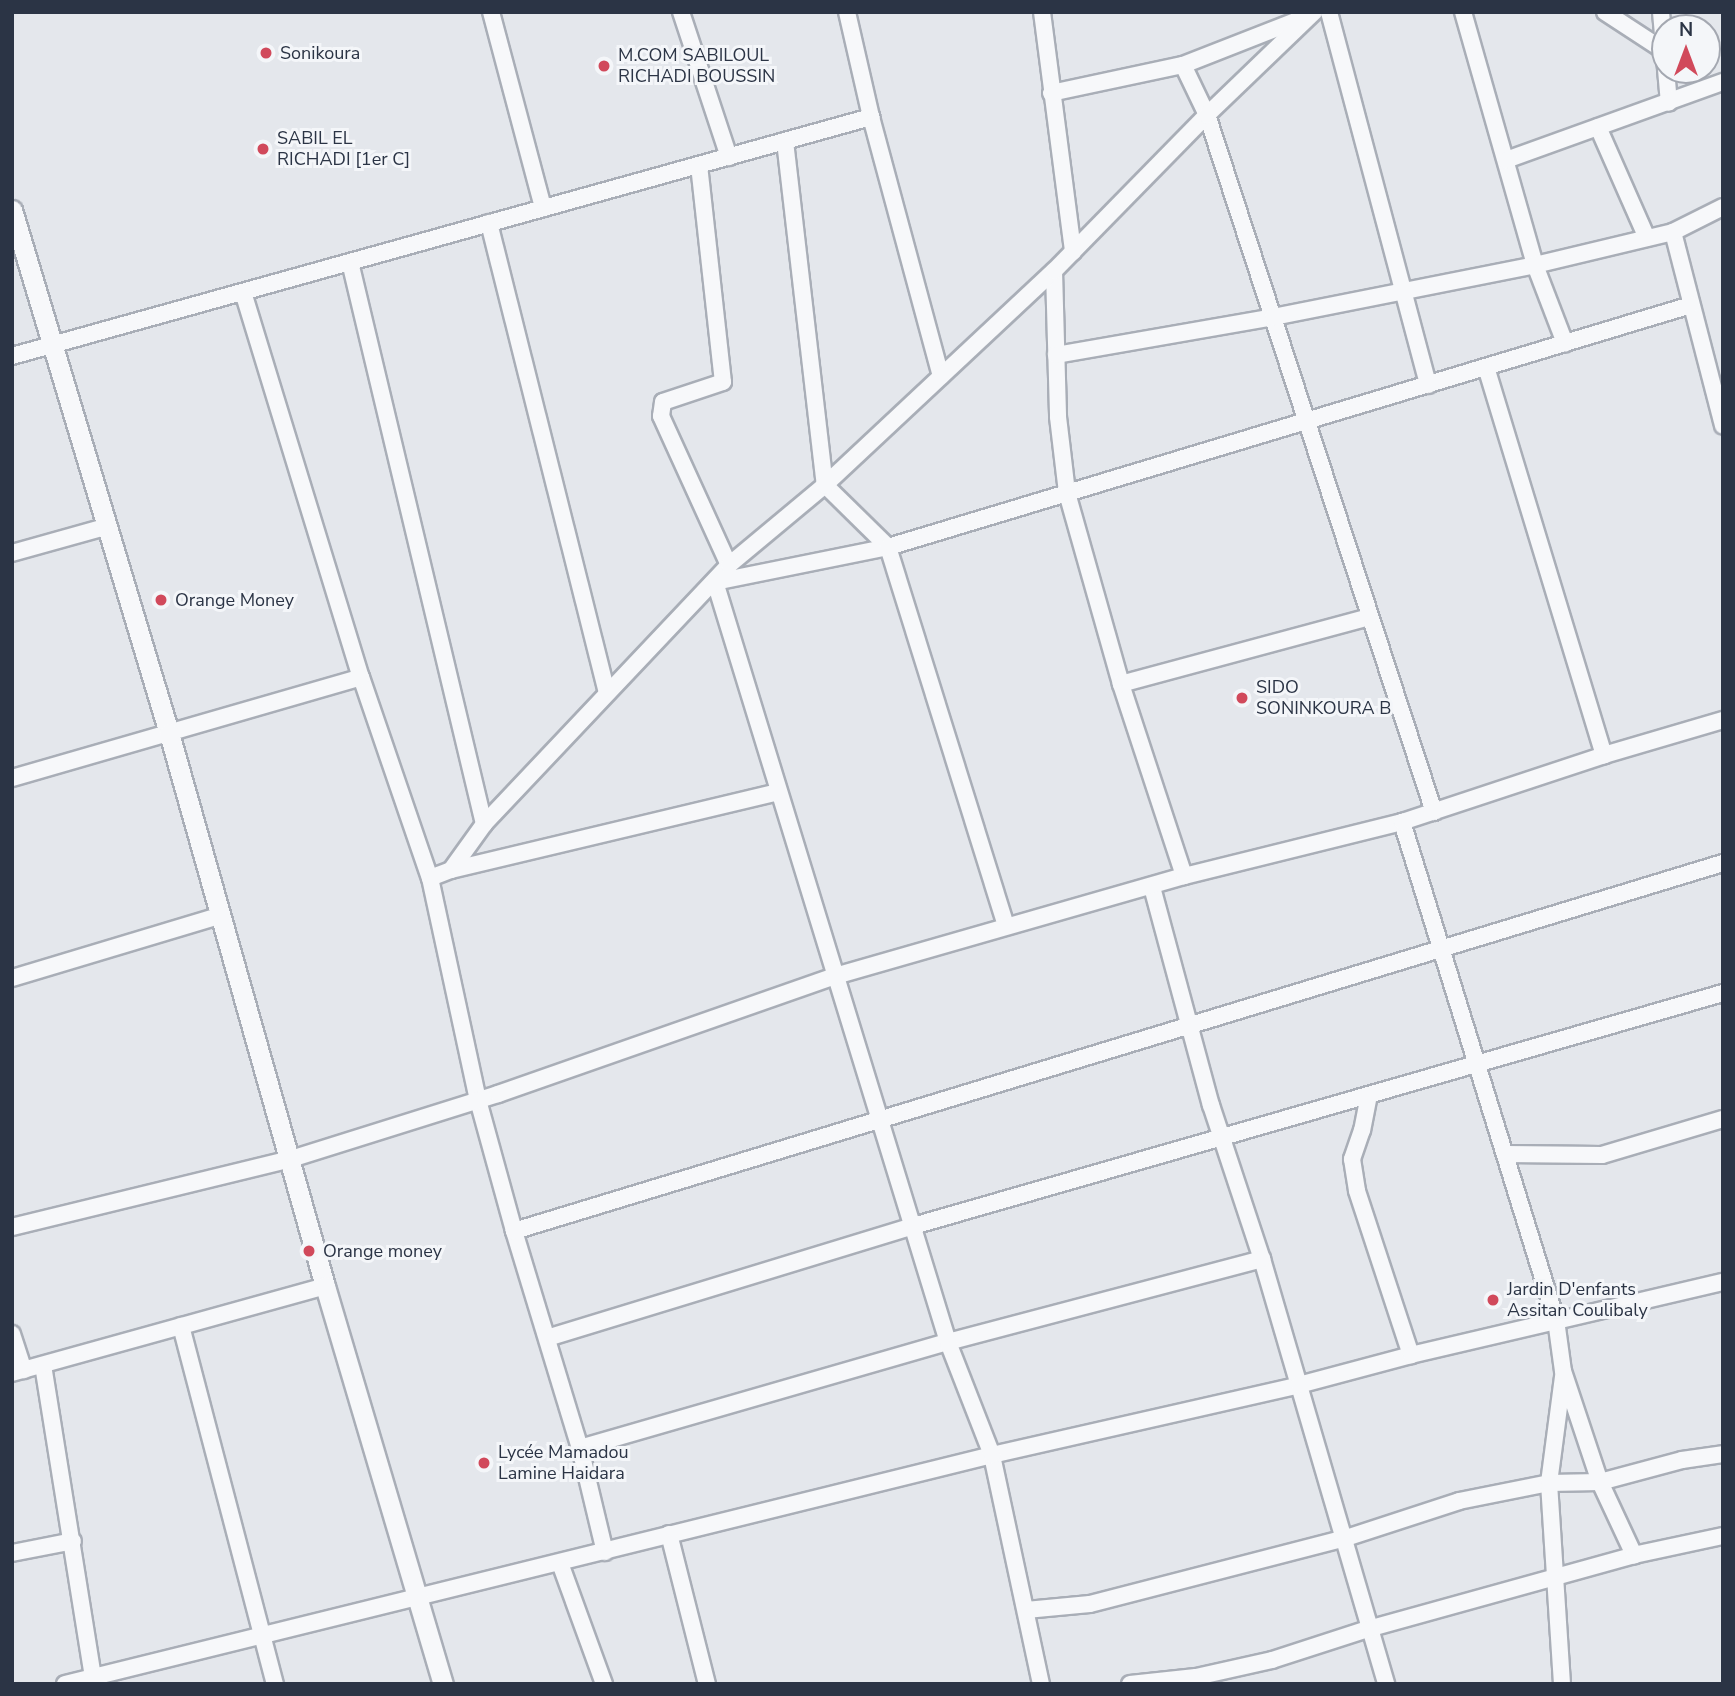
<!DOCTYPE html>
<meta charset="utf-8">
<style>
body{margin:0}
#map{position:relative;width:1735px;height:1696px;overflow:hidden;background:#e4e7ec;font-family:"Nunito Sans",sans-serif}
div>[style]{position:absolute}
.roads{filter:drop-shadow(2px 0 #a9aeb7) drop-shadow(-2px 0 #a9aeb7) drop-shadow(0 2px #a9aeb7) drop-shadow(0 -2px #a9aeb7)}
.minor>*{height:16px;margin:-8px;padding:0 8px;transform-origin:8px;border-radius:8px;background:#f7f8fa}
.tertiary>*{height:19px;margin:-9.5px;padding:0 9.5px;transform-origin:9.5px;border-radius:9.5px;background:#f7f8fa}
.dots>*{width:19px;height:19px;translate:-50% -50%;box-sizing:border-box;border:4px solid #f4f6f9;border-radius:50%}
span{translate:-50% -50%;white-space:nowrap;text-align:center;line-height:1.15;-webkit-text-stroke:6px #f4f6f9;paint-order:stroke}
.poi-label{font-size:18px;color:#2b3445}
.left{translate:0 -50%;text-align:left}
.frame{position:absolute;inset:0;border:14px solid #2b3445;pointer-events:none}
.north{position:absolute;left:1651px;top:14px;width:70px;height:70px;box-sizing:border-box;background:#f4f6f9;border:2px solid #a4a8b1;border-radius:50%;rotate:0deg;font-size:19px;font-weight:700;line-height:28px;text-align:center;color:#2b3445}
.north::after{content:'';display:block;margin:auto;width:24px;height:32px;background:#d1495b;clip-path:polygon(50% 0,100% 100%,50% 72%,0 100%)}
</style>
<div id="map">
<div class="roads">
<div class="minor">
<i style="left:491px;top:12px;width:203px;rotate:75.1deg"></i>
<i style="left:681px;top:12px;width:153px;rotate:71.7deg"></i>
<i style="left:847px;top:12px;width:108px;rotate:77.1deg"></i>
<i style="left:871px;top:117px;width:268px;rotate:74.9deg"></i>
<i style="left:1042px;top:12px;width:242px;rotate:82.6deg"></i>
<i style="left:1329px;top:12px;width:386px;rotate:75.1deg"></i>
<i style="left:1463px;top:12px;width:263px;rotate:74.1deg"></i>
<i style="left:1535px;top:265px;width:84px;rotate:69deg"></i>
<i style="left:1605px;top:12px;width:69px;rotate:33.2deg"></i>
<i style="left:1661px;top:12px;width:91px;rotate:85deg"></i>
<i style="left:1183px;top:65px;width:55px;rotate:64.4deg"></i>
<i style="left:1207px;top:115px;width:733px;rotate:71.96deg"></i>
<i style="left:1051px;top:93px;width:135px;rotate:-12deg"></i>
<i style="left:1183px;top:65px;width:123px;rotate:-21.4deg"></i>
<i style="left:1598px;top:127px;width:121px;rotate:66.2deg"></i>
<i style="left:785px;top:141px;width:346px;rotate:83.4deg"></i>
<i style="left:825px;top:485px;width:88px;rotate:44.5deg"></i>
<i style="left:888px;top:547px;width:397px;rotate:72.7deg"></i>
<i style="left:1506px;top:160px;width:231px;rotate:-19.8deg"></i>
<i style="left:699px;top:165px;width:218px;rotate:83.7deg"></i>
<i style="left:723px;top:382px;width:63px;rotate:161.6deg"></i>
<i style="left:663px;top:402px;width:14px;rotate:98deg"></i>
<i style="left:661px;top:416px;width:164px;rotate:65.5deg"></i>
<i style="left:489px;top:223px;width:484px;rotate:75.9deg"></i>
<i style="left:1673px;top:232px;width:200px;rotate:75.5deg"></i>
<i style="left:350px;top:262px;width:578px;rotate:76.59deg"></i>
<i style="left:1054px;top:271px;width:146px;rotate:88.4deg"></i>
<i style="left:1058px;top:417px;width:77px;rotate:83.2deg"></i>
<i style="left:1067px;top:493px;width:198px;rotate:74.2deg"></i>
<i style="left:1121px;top:684px;width:202px;rotate:71.8deg"></i>
<i style="left:243px;top:292px;width:403px;rotate:73deg"></i>
<i style="left:361px;top:677px;width:213px;rotate:71.1deg"></i>
<i style="left:430px;top:878px;width:227px;rotate:77.8deg"></i>
<i style="left:478px;top:1100px;width:136px;rotate:74.6deg"></i>
<i style="left:514px;top:1231px;width:227px;rotate:73.1deg"></i>
<i style="left:580px;top:1448px;width:107px;rotate:76.5deg"></i>
<i style="left:1056px;top:355px;width:220px;rotate:-9.9deg"></i>
<i style="left:1273px;top:317px;width:267px;rotate:-11.2deg"></i>
<i style="left:1535px;top:265px;width:142px;rotate:-13.4deg"></i>
<i style="left:1673px;top:232px;width:56px;rotate:-26.6deg"></i>
<i style="left:12px;top:356px;width:892px;rotate:-15.55deg"></i>
<i style="left:1486px;top:367px;width:406px;rotate:73.1deg"></i>
<i style="left:12px;top:553px;width:97px;rotate:-15.6deg"></i>
<i style="left:1121px;top:684px;width:257px;rotate:-15.1deg"></i>
<i style="left:12px;top:778px;width:363px;rotate:-16.1deg"></i>
<i style="left:1402px;top:822px;width:521px;rotate:72.82deg"></i>
<i style="left:1556px;top:1320px;width:51px;rotate:82.2deg"></i>
<i style="left:1563px;top:1371px;width:117px;rotate:71.6deg"></i>
<i style="left:1600px;top:1482px;width:81px;rotate:65deg"></i>
<i style="left:451px;top:870px;width:336px;rotate:-13.4deg"></i>
<i style="left:430px;top:878px;width:22px;rotate:-21deg"></i>
<i style="left:451px;top:870px;width:57px;rotate:-54.3deg"></i>
<i style="left:484px;top:824px;width:357px;rotate:-46.6deg"></i>
<i style="left:729px;top:565px;width:125px;rotate:-39.8deg"></i>
<i style="left:825px;top:485px;width:313px;rotate:-43.1deg"></i>
<i style="left:1054px;top:271px;width:219px;rotate:-45.6deg"></i>
<i style="left:1207px;top:115px;width:149px;rotate:-43.9deg"></i>
<i style="left:1152px;top:887px;width:226px;rotate:74.9deg"></i>
<i style="left:1211px;top:1105px;width:162px;rotate:71.7deg"></i>
<i style="left:1262px;top:1259px;width:443px;rotate:73.7deg"></i>
<i style="left:12px;top:978px;width:219px;rotate:-16.7deg"></i>
<i style="left:1369px;top:1095px;width:36px;rotate:101deg"></i>
<i style="left:1362px;top:1130px;width:31px;rotate:109deg"></i>
<i style="left:1352px;top:1159px;width:32px;rotate:81deg"></i>
<i style="left:1357px;top:1191px;width:173px;rotate:71.8deg"></i>
<i style="left:1506px;top:1154px;width:96px;rotate:0.6deg"></i>
<i style="left:1602px;top:1155px;width:126px;rotate:-16.6deg"></i>
<i style="left:12px;top:1227px;width:287px;rotate:-13.7deg"></i>
<i style="left:291px;top:1159px;width:217px;rotate:-17.4deg"></i>
<i style="left:498px;top:1094px;width:357px;rotate:-19.3deg"></i>
<i style="left:835px;top:976px;width:363px;rotate:-16deg"></i>
<i style="left:1184px;top:876px;width:225px;rotate:-13.9deg"></i>
<i style="left:1402px;top:822px;width:213px;rotate:-18.3deg"></i>
<i style="left:1604px;top:755px;width:124px;rotate:-16.4deg"></i>
<i style="left:514px;top:1231px;width:1264px;rotate:-16.93deg"></i>
<i style="left:181px;top:1326px;width:370px;rotate:75.3deg"></i>
<i style="left:12px;top:1334px;width:38px;rotate:72deg"></i>
<i style="left:547px;top:1338px;width:383px;rotate:-17deg"></i>
<i style="left:913px;top:1226px;width:843px;rotate:-16.05deg"></i>
<i style="left:43px;top:1365px;width:316px;rotate:80.9deg"></i>
<i style="left:12px;top:1373px;width:325px;rotate:-15.5deg"></i>
<i style="left:580px;top:1448px;width:383px;rotate:-16.1deg"></i>
<i style="left:948px;top:1342px;width:325px;rotate:-14.8deg"></i>
<i style="left:669px;top:1534px;width:155px;rotate:75.8deg"></i>
<i style="left:12px;top:1553px;width:62px;rotate:-11.1deg"></i>
<i style="left:560px;top:1563px;width:129px;rotate:70deg"></i>
<i style="left:1026px;top:1610px;width:64px;rotate:-5.4deg"></i>
<i style="left:1090px;top:1604px;width:264px;rotate:-14.5deg"></i>
<i style="left:1346px;top:1538px;width:119px;rotate:-18.1deg"></i>
<i style="left:1459px;top:1501px;width:92px;rotate:-11.3deg"></i>
<i style="left:1549px;top:1483px;width:51px;rotate:-1.1deg"></i>
<i style="left:1600px;top:1482px;width:85px;rotate:-15deg"></i>
<i style="left:1682px;top:1460px;width:41px;rotate:-8.3deg"></i>
<i style="left:65px;top:1684px;width:955px;rotate:-13.88deg"></i>
<i style="left:992px;top:1455px;width:315px;rotate:-12.8deg"></i>
<i style="left:1299px;top:1385px;width:116px;rotate:-15deg"></i>
<i style="left:1411px;top:1355px;width:320px;rotate:-13.2deg"></i>
<i style="left:1041px;top:1684px;width:234px;rotate:-102.1deg"></i>
<i style="left:992px;top:1455px;width:121px;rotate:-111.3deg"></i>
<i style="left:948px;top:1342px;width:795px;rotate:-107.04deg"></i>
<i style="left:715px;top:582px;width:177px;rotate:-11.4deg"></i>
<i style="left:888px;top:547px;width:839px;rotate:-16.77deg"></i>
<i style="left:1130px;top:1684px;width:66px;rotate:-6.1deg"></i>
<i style="left:1196px;top:1677px;width:78px;rotate:-12.6deg"></i>
<i style="left:1272px;top:1660px;width:101px;rotate:-17.9deg"></i>
<i style="left:1368px;top:1629px;width:276px;rotate:-15.5deg"></i>
<i style="left:1634px;top:1555px;width:91px;rotate:-12.1deg"></i>
<i style="left:1562px;top:1684px;width:201px;rotate:-93.7deg"></i>
<i style="left:1549px;top:1483px;width:108px;rotate:-82.5deg"></i>
</div>
<div class="tertiary">
<i style="left:12px;top:210px;width:546px;rotate:73.29deg"></i>
<i style="left:169px;top:733px;width:575px;rotate:74.25deg"></i>
<i style="left:325px;top:1286px;width:415px;rotate:73.5deg"></i>
</div>
</div>
<div class="dots">
<i style="left:266px;top:53px;background:#d1495b"></i>
<i style="left:604px;top:66px;background:#d1495b"></i>
<i style="left:263px;top:149px;background:#d1495b"></i>
<i style="left:161px;top:600px;background:#d1495b"></i>
<i style="left:1242px;top:698px;background:#d1495b"></i>
<i style="left:309px;top:1251px;background:#d1495b"></i>
<i style="left:1493px;top:1300px;background:#d1495b"></i>
<i style="left:484px;top:1463px;background:#d1495b"></i>
</div>
<div class="poi-label">
<span class="left" style="left:280px;top:53px">Sonikoura</span>
<span class="left" style="left:618px;top:66px">M.COM SABILOUL<br>RICHADI BOUSSIN</span>
<span class="left" style="left:277px;top:149px">SABIL EL<br>RICHADI [1er C]</span>
<span class="left" style="left:175px;top:600px">Orange Money</span>
<span class="left" style="left:1256px;top:698px">SIDO<br>SONINKOURA B</span>
<span class="left" style="left:323px;top:1251px">Orange money</span>
<span class="left" style="left:1507px;top:1300px">Jardin D'enfants<br>Assitan Coulibaly</span>
<span class="left" style="left:498px;top:1463px">Lycée Mamadou<br>Lamine Haidara</span>
</div>
<div class="frame"></div>
<div class="north">N</div>
</div>
